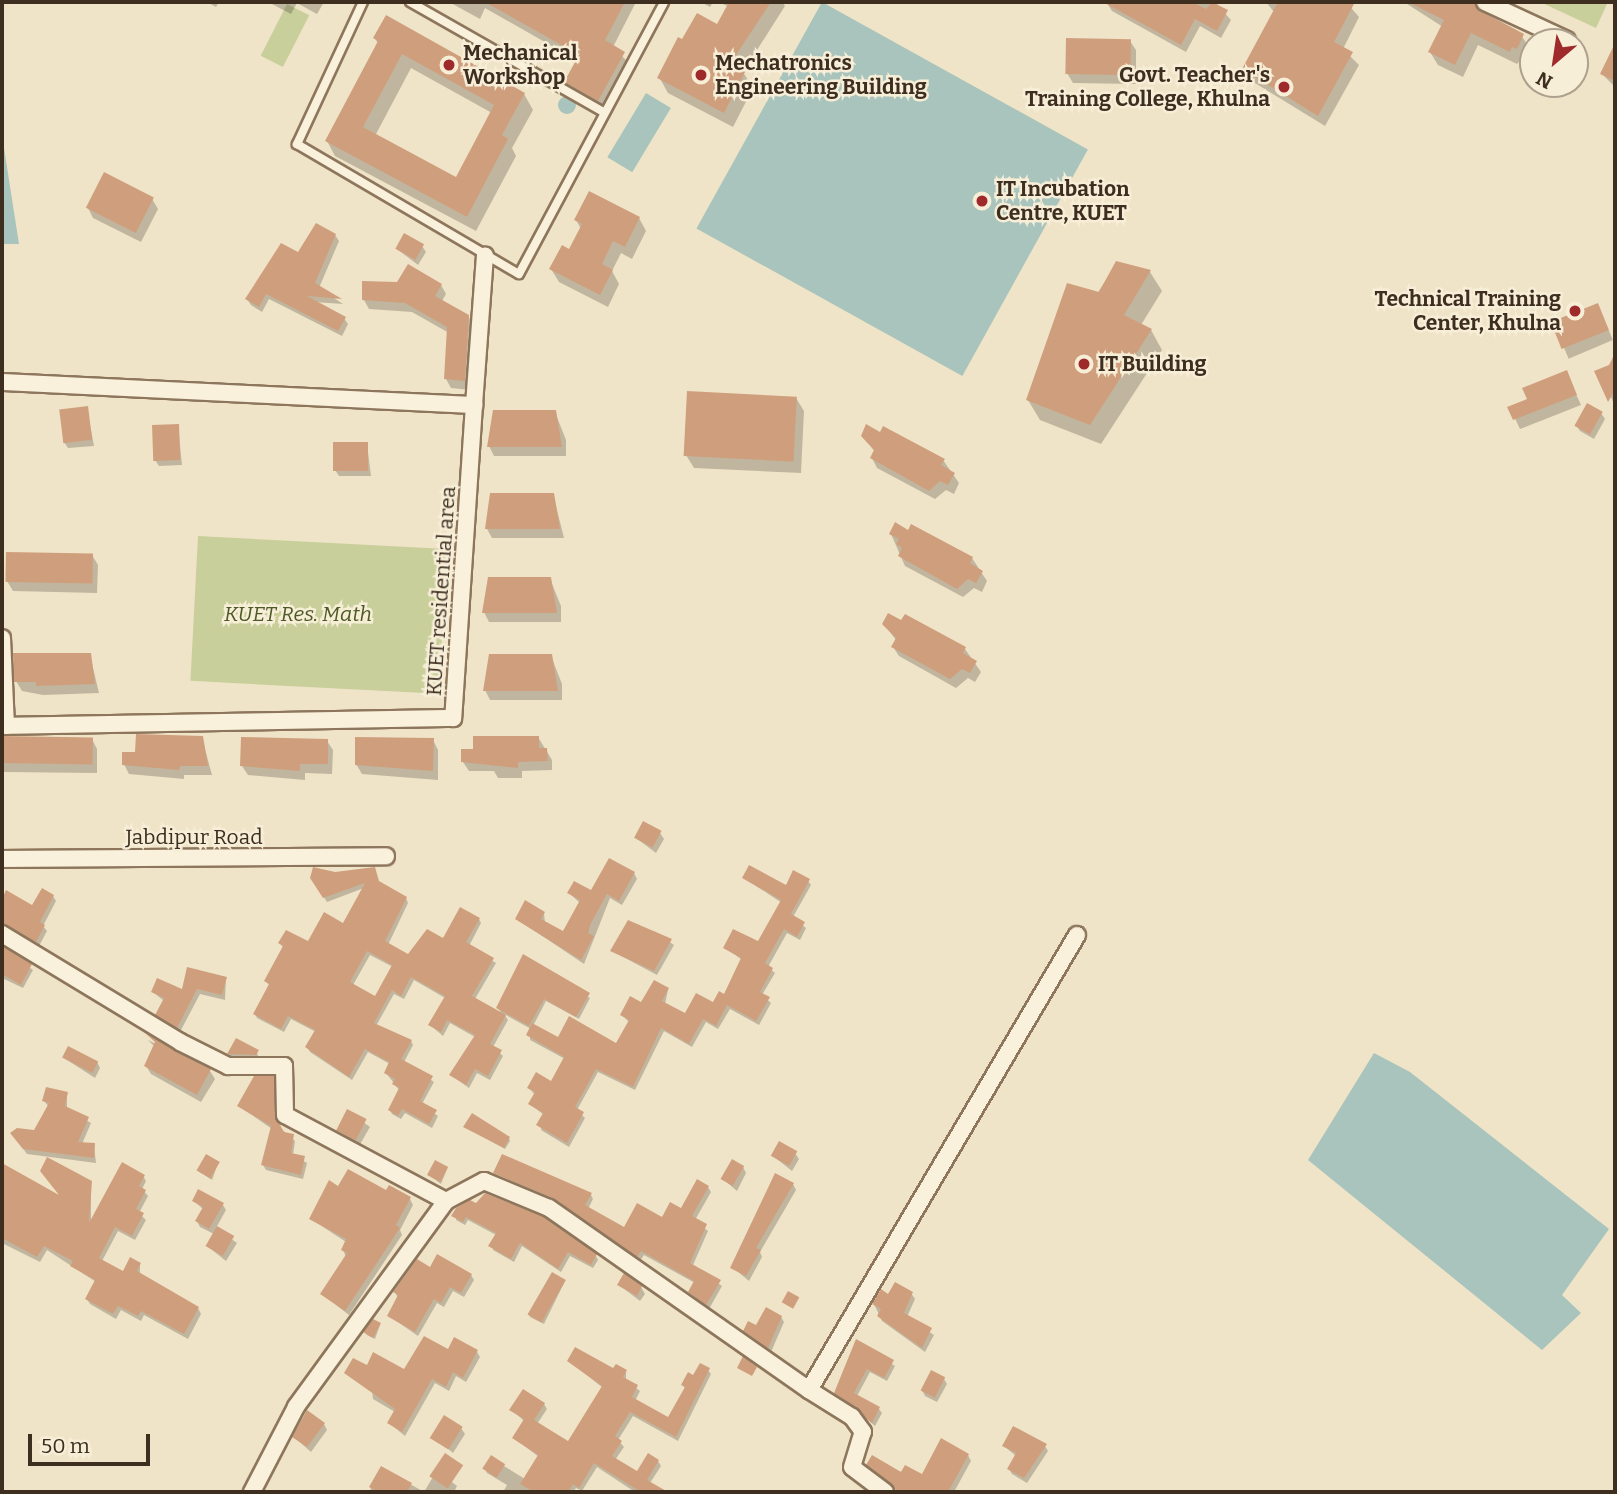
<!DOCTYPE html>
<style>
body{margin:0}
#map{position:relative;width:1617px;height:1494px;overflow:hidden;background:#f0e4c8;font-family:Bitter,serif}
div>[style]{position:absolute}
.green>*{inset:0;background:#c9cf9b;transform-origin:0 0}
.water>*{inset:0;background:#a9c4bc;transform-origin:0 0}
.round{border-radius:50%}
.shadow>*{inset:0;background:#0003;transform-origin:0 0}
.building>*{inset:0;background:#cf9f7d;transform-origin:0 0}
.roads{filter:drop-shadow(2px 0 #8d765c) drop-shadow(-2px 0 #8d765c) drop-shadow(0 2px #8d765c) drop-shadow(0 -2px #8d765c)}
.service>*{height:8px;margin:-4px;padding:0 4px;transform-origin:4px;border-radius:4px;background:#faf1dc}
.minor>*{height:16px;margin:-8px;padding:0 8px;transform-origin:8px;border-radius:8px;background:#faf1dc}
.dots>*{width:19px;height:19px;translate:-50% -50%;box-sizing:border-box;border:4px solid #f7eed8;border-radius:50%}
span{translate:-50% -50%;white-space:nowrap;text-align:center;line-height:1.15;-webkit-text-stroke:5px #f7eed8;paint-order:stroke}
.poi-label{font-size:21px;color:#3d2e20;font-weight:700}
.left{translate:0 -50%;text-align:left}
.right{translate:-100% -50%;text-align:right}
.street-label{font-size:21px;color:#3d2e20}
.park-label{font-size:21px;color:#4d5a26;font-style:italic}
.frame{position:absolute;inset:0;border:4px solid #3d2e20;pointer-events:none}
.north{position:absolute;left:1519px;top:28px;width:70px;height:70px;box-sizing:border-box;background:#f7eed8;border:2px solid #ada18e;border-radius:50%;rotate:209deg;font-size:19px;font-weight:700;line-height:28px;text-align:center;color:#3d2e20}
.north::after{content:'';display:block;margin:auto;width:24px;height:32px;background:#9e2a2b;clip-path:polygon(50% 0,100% 100%,50% 72%,0 100%)}
.scale{position:absolute;left:28px;top:1434px;width:122px;height:32px;box-sizing:border-box;border:4px solid #3d2e20;border-top:0;padding-left:9px;font-size:21px;line-height:24px;white-space:nowrap;color:#3d2e20;-webkit-text-stroke:5px #f7eed8;paint-order:stroke}
</style>
<div id="map">
<div class="green">
<i style="clip-path:polygon(1540px 2px,1608px 2px,1596px 28px)"></i>
<i style="left:287px;top:4px;width:25px;height:58px;rotate:27deg"></i>
<i style="left:198px;top:536px;width:249px;height:145px;rotate:3deg"></i>
</div>
<div class="water">
<i style="left:822px;top:2px;width:304px;height:259px;rotate:29deg"></i>
<i style="left:646px;top:93px;width:29px;height:75px;rotate:31deg"></i>
<i class="round" style="left:558px;top:96px;width:18px;height:18px"></i>
<i style="clip-path:polygon(2px 135px,19px 244px,2px 244px)"></i>
<i style="clip-path:polygon(1374px 1053px,1410px 1072px,1609px 1229px,1562px 1295px,1581px 1313px,1542px 1350px,1308px 1160px)"></i>
</div>
<div class="shadow">
<i style="clip-path:polygon(207px 2px,219px 2px,216px 7px)"></i>
<i style="clip-path:polygon(268px 2px,324px 2px,317px 14px,297px 3px,291px 14px)"></i>
<i style="clip-path:polygon(449px 2px,636px 2px,613px 47px,630px 64px,604px 111px,572px 92px,566px 82px,578px 61px,485px 8px,480px 19px)"></i>
<i style="clip-path:polygon(701px 2px,713px 2px,710px 7px)"></i>
<i style="clip-path:polygon(719px 2px,782px 2px,785px 6px,743px 72px,753px 88px,733px 127px,668px 93px,659px 77px,683px 41px,718px 27px,729px 7px)"></i>
<i style="clip-path:polygon(1148px 2px,1215px 2px,1231px 20px,1221px 38px,1200px 26px,1186px 52px,1112px 11px,1107px 3px)"></i>
<i style="clip-path:polygon(1266px 2px,1346px 2px,1359px 17px,1343px 49px,1359px 65px,1325px 126px,1250px 80px,1244px 69px,1274px 12px)"></i>
<i style="clip-path:polygon(1404px 2px,1465px 2px,1518px 31px,1530px 48px,1517px 64px,1478px 45px,1463px 77px,1438px 65px,1430px 52px,1443px 27px)"></i>
<i style="clip-path:polygon(evenodd,375px 38px,524px 94px,533px 110px,512px 148px,516px 156px,476px 231px,335px 156px,327px 141px,378px 44px,375px 38px,411px 68px,492px 113px,456px 179px,375px 136px,411px 68px)"></i>
<i style="clip-path:polygon(1130px 41px,1136px 50px,1136px 84px,1073px 83px,1067px 73px)"></i>
<i style="clip-path:polygon(1615px 47px,1615px 87px,1602px 74px)"></i>
<i style="clip-path:polygon(152px 199px,158px 209px,141px 242px,93px 218px,88px 208px)"></i>
<i style="clip-path:polygon(639px 218px,646px 231px,632px 259px,621px 253px,612px 271px,619px 284px,608px 307px,559px 282px,551px 269px,570px 251px,581px 229px,576px 220px)"></i>
<i style="clip-path:polygon(335px 235px,339px 241px,319px 288px,343px 304px,314px 302px,344px 318px,348px 324px,342px 336px,269px 299px,262px 312px,251px 305px,247px 299px,298px 255px)"></i>
<i style="clip-path:polygon(422px 246px,426px 252px,418px 265px,397px 249px)"></i>
<i style="clip-path:polygon(1117px 263px,1150px 272px,1162px 291px,1141px 325px,1151px 330px,1162px 350px,1101px 444px,1040px 420px,1028px 400px)"></i>
<i style="clip-path:polygon(441px 285px,446px 294px,442px 301px,468px 316px,474px 326px,470px 390px,451px 388px,446px 379px,449px 333px,412px 312px,369px 309px,364px 300px)"></i>
<i style="left:1598px;top:305px;width:38px;height:48px;rotate:67deg"></i>
<i style="clip-path:polygon(1615px 364px,1615px 405px,1597px 372px)"></i>
<i style="clip-path:polygon(1566px 372px,1581px 405px,1520px 429px,1510px 408px,1529px 400px)"></i>
<i style="clip-path:polygon(796px 398px,804px 411px,801px 473px,694px 468px,686px 455px)"></i>
<i style="clip-path:polygon(87px 408px,94px 446px,68px 448px,64px 442px)"></i>
<i style="clip-path:polygon(555px 412px,566px 440px,566px 456px,494px 456px,489px 446px)"></i>
<i style="clip-path:polygon(1601px 413px,1605px 419px,1594px 439px,1580px 431px,1576px 425px)"></i>
<i style="clip-path:polygon(178px 425px,182px 465px,159px 466px,155px 460px)"></i>
<i style="clip-path:polygon(863px 436px,943px 460px,959px 483px,954px 494px,946px 490px,935px 499px,877px 468px,872px 458px,875px 452px)"></i>
<i style="clip-path:polygon(367px 444px,371px 476px,339px 476px,335px 470px)"></i>
<i style="clip-path:polygon(553px 494px,564px 538px,492px 538px,487px 529px)"></i>
<i style="clip-path:polygon(891px 534px,972px 558px,987px 581px,982px 592px,974px 588px,963px 597px,905px 566px)"></i>
<i style="clip-path:polygon(92px 555px,98px 565px,97px 593px,13px 591px,7px 581px)"></i>
<i style="clip-path:polygon(550px 579px,561px 606px,561px 622px,489px 622px,484px 612px)"></i>
<i style="clip-path:polygon(884px 624px,965px 649px,981px 672px,975px 682px,968px 678px,956px 688px,899px 656px,893px 647px,896px 640px)"></i>
<i style="clip-path:polygon(90px 655px,99px 693px,43px 695px,22px 691px,16px 681px)"></i>
<i style="clip-path:polygon(551px 656px,562px 684px,562px 700px,490px 700px,485px 690px)"></i>
<i style="clip-path:polygon(538px 737px,552px 760px,552px 770px,522px 771px,522px 778px,498px 778px,494px 771px,469px 771px,463px 762px)"></i>
<i style="clip-path:polygon(2px 738px,92px 739px,97px 749px,97px 773px,4px 772px)"></i>
<i style="clip-path:polygon(202px 738px,212px 775px,184px 775px,184px 779px,129px 774px,124px 764px,137px 754px)"></i>
<i style="clip-path:polygon(433px 740px,438px 750px,438px 780px,362px 774px,356px 764px)"></i>
<i style="clip-path:polygon(327px 741px,333px 750px,332px 774px,305px 773px,305px 780px,248px 775px,242px 766px)"></i>
<i style="clip-path:polygon(660px 833px,664px 839px,656px 853px,636px 838px)"></i>
<i style="clip-path:polygon(634px 873px,637px 879px,622px 905px,610px 898px,584px 964px,517px 919px,544px 913px,545px 923px,563px 933px,580px 903px,569px 893px,592px 893px)"></i>
<i style="clip-path:polygon(evenodd,312px 878px,379px 883px,406px 898px,408px 903px,388px 945px,408px 956px,479px 919px,481px 923px,469px 946px,496px 963px,475px 999px,502px 1014px,498px 1008px,524px 956px,590px 998px,579px 1019px,546px 1001px,533px 1026px,558px 1040px,617px 1045px,629px 1022px,622px 1015px,668px 990px,665px 1004px,685px 1016px,725px 997px,742px 960px,725px 947px,759px 944px,782px 903px,744px 878px,786px 887px,808px 881px,811px 885px,793px 917px,806px 928px,800px 940px,787px 933px,768px 967px,775px 973px,762px 995px,771px 1003px,759px 1025px,730px 1009px,718px 1029px,706px 1022px,692px 1047px,664px 1031px,635px 1090px,598px 1072px,577px 1110px,585px 1118px,569px 1147px,541px 1130px,544px 1115px,530px 1104px,535px 1095px,529px 1088px,552px 1083px,565px 1059px,530px 1040px,531px 1029px,504px 1014px,508px 1020px,493px 1047px,503px 1056px,490px 1080px,477px 1073px,469px 1088px,451px 1075px,475px 1037px,450px 1023px,443px 1036px,430px 1025px,445px 998px,414px 980px,404px 999px,394px 994px,376px 1026px,411px 1041px,413px 1045px,404px 1062px,434px 1082px,422px 1104px,438px 1116px,432px 1128px,405px 1113px,401px 1119px,392px 1114px,390px 1110px,400px 1091px,386px 1073px,390px 1064px,368px 1052px,352px 1080px,310px 1052px,307px 1047px,316px 1032px,291px 1019px,284px 1032px,257px 1018px,255px 1014px,270px 986px,266px 981px,284px 949px,280px 943px,309px 944px,344px 925px,364px 888px,327px 902px,312px 878px,370px 955px,393px 967px,375px 998px,353px 985px,370px 955px)"></i>
<i style="clip-path:polygon(2px 894px,33px 907px,53px 896px,56px 901px,43px 926px,47px 931px,39px 946px,10px 929px,2px 932px)"></i>
<i style="clip-path:polygon(654px 931px,674px 945px,657px 975px,612px 951px)"></i>
<i style="clip-path:polygon(2px 948px,33px 970px,23px 988px,2px 978px)"></i>
<i style="clip-path:polygon(226px 978px,225px 1000px,200px 994px,181px 1030px,160px 1020px,157px 1014px,164px 1001px,153px 992px,183px 991px)"></i>
<i style="clip-path:polygon(148px 1040px,210px 1071px,215px 1079px,201px 1102px,151px 1074px,146px 1066px,155px 1047px)"></i>
<i style="clip-path:polygon(257px 1052px,259px 1061px,232px 1059px,229px 1054px)"></i>
<i style="clip-path:polygon(64px 1058px,97px 1062px,100px 1068px,95px 1078px)"></i>
<i style="clip-path:polygon(273px 1078px,278px 1126px,295px 1141px,293px 1155px,307px 1163px,303px 1179px,266px 1170px,263px 1165px,272px 1129px,239px 1106px)"></i>
<i style="clip-path:polygon(67px 1094px,67px 1109px,91px 1123px,82px 1144px,94px 1145px,96px 1163px,27px 1154px,15px 1138px,35px 1132px,49px 1107px,44px 1101px)"></i>
<i style="clip-path:polygon(348px 1111px,370px 1127px,359px 1146px,340px 1131px)"></i>
<i style="clip-path:polygon(465px 1127px,509px 1138px,510px 1141px,505px 1149px)"></i>
<i style="clip-path:polygon(795px 1153px,799px 1159px,792px 1171px,773px 1156px)"></i>
<i style="clip-path:polygon(218px 1163px,212px 1180px,199px 1171px)"></i>
<i style="clip-path:polygon(743px 1167px,746px 1173px,737px 1191px,723px 1179px)"></i>
<i style="clip-path:polygon(7px 1168px,63px 1199px,91px 1183px,91px 1222px,143px 1176px,146px 1181px,142px 1189px,148px 1196px,139px 1213px,146px 1220px,135px 1240px,118px 1231px,102px 1261px,124px 1273px,140px 1264px,140px 1275px,198px 1308px,201px 1314px,188px 1339px,144px 1315px,141px 1321px,121px 1310px,116px 1319px,90px 1304px,87px 1299px,96px 1282px,47px 1250px,40px 1262px,2px 1243px,2px 1178px)"></i>
<i style="clip-path:polygon(447px 1169px,441px 1184px,429px 1175px)"></i>
<i style="clip-path:polygon(495px 1173px,591px 1195px,593px 1199px,588px 1209px,625px 1229px,682px 1210px,708px 1187px,711px 1192px,695px 1220px,708px 1231px,693px 1265px,722px 1286px,709px 1309px,690px 1292px,695px 1283px,644px 1255px,640px 1261px,559px 1204px)"></i>
<i style="clip-path:polygon(793px 1184px,796px 1190px,760px 1252px,762px 1257px,749px 1281px,732px 1267px)"></i>
<i style="clip-path:polygon(339px 1188px,387px 1193px,410px 1199px,413px 1205px,400px 1230px,402px 1235px,349px 1315px,322px 1294px,346px 1257px,343px 1250px,346px 1242px,311px 1219px)"></i>
<i style="clip-path:polygon(194px 1201px,223px 1205px,226px 1210px,216px 1228px,237px 1243px,226px 1261px,207px 1246px,214px 1234px,200px 1227px,197px 1221px,204px 1210px)"></i>
<i style="clip-path:polygon(457px 1209px,596px 1256px,598px 1260px,593px 1268px,570px 1256px,561px 1272px,522px 1246px,514px 1262px,493px 1250px,496px 1235px,468px 1220px,465px 1225px,456px 1220px)"></i>
<i style="clip-path:polygon(431px 1269px,471px 1275px,474px 1280px,464px 1297px,453px 1291px,444px 1307px,437px 1303px,418px 1336px,389px 1316px,398px 1298px,395px 1292px)"></i>
<i style="clip-path:polygon(565px 1281px,544px 1324px,530px 1317px,529px 1314px)"></i>
<i style="clip-path:polygon(619px 1285px,641px 1287px,645px 1294px,640px 1301px)"></i>
<i style="clip-path:polygon(911px 1293px,915px 1299px,907px 1317px,934px 1335px,925px 1352px,882px 1321px,874px 1304px)"></i>
<i style="clip-path:polygon(781px 1317px,784px 1322px,771px 1352px,745px 1331px)"></i>
<i style="clip-path:polygon(380px 1325px,375px 1339px,367px 1335px,365px 1332px)"></i>
<i style="clip-path:polygon(857px 1342px,895px 1366px,887px 1381px,870px 1372px,857px 1396px,879px 1409px,882px 1413px,875px 1426px,836px 1393px)"></i>
<i style="clip-path:polygon(448px 1351px,477px 1352px,480px 1357px,466px 1382px,456px 1376px,449px 1391px,435px 1383px,405px 1436px,389px 1423px,395px 1412px,373px 1399px,372px 1391px,346px 1373px,367px 1367px,405px 1372px)"></i>
<i style="clip-path:polygon(569px 1361px,626px 1371px,626px 1380px,640px 1391px,635px 1401px,668px 1420px,686px 1390px,683px 1385px,708px 1370px,711px 1374px,678px 1441px,633px 1416px,618px 1440px,624px 1447px,615px 1460px,638px 1474px,658px 1461px,661px 1466px,650px 1483px,664px 1492px,635px 1492px,597px 1467px,582px 1491px,576px 1488px,573px 1492px,503px 1492px,507px 1485px,487px 1473px,485px 1469px,491px 1458px,525px 1479px,539px 1457px,514px 1438px,524px 1421px,512px 1410px,544px 1404px,547px 1409px,537px 1424px,569px 1443px,603px 1388px)"></i>
<i style="clip-path:polygon(944px 1379px,947px 1384px,937px 1402px,925px 1396px,922px 1390px)"></i>
<i style="clip-path:polygon(324px 1424px,327px 1430px,311px 1452px,294px 1437px)"></i>
<i style="clip-path:polygon(461px 1428px,465px 1434px,453px 1453px,433px 1436px)"></i>
<i style="clip-path:polygon(1004px 1446px,1045px 1446px,1048px 1451px,1027px 1483px,1012px 1474px,1009px 1469px,1016px 1456px)"></i>
<i style="clip-path:polygon(968px 1455px,971px 1461px,954px 1492px,896px 1492px,868px 1465px,922px 1476px)"></i>
<i style="clip-path:polygon(382px 1468px,424px 1492px,437px 1470px,457px 1486px,454px 1492px,369px 1492px)"></i>
</div>
<div class="building">
<i style="clip-path:polygon(485px 2px,625px 2px,605px 40px,625px 52px,598px 101px,564px 82px,579px 55px)"></i>
<i style="clip-path:polygon(729px 2px,771px 2px,730px 64px,745px 72px,724px 113px,657px 78px,678px 37px,682px 39px,697px 13px,717px 24px)"></i>
<i style="clip-path:polygon(1103px 2px,1192px 2px,1206px 9px,1212px 2px,1228px 10px,1217px 31px,1195px 19px,1181px 45px)"></i>
<i style="clip-path:polygon(1278px 2px,1355px 2px,1334px 42px,1353px 52px,1318px 116px,1242px 69px)"></i>
<i style="clip-path:polygon(1408px 2px,1474px 2px,1480px 11px,1524px 34px,1517px 49px,1512px 47px,1510px 52px,1471px 33px,1455px 65px,1428px 52px,1444px 20px)"></i>
<i style="clip-path:polygon(evenodd,386px 15px,525px 93px,502px 135px,508px 139px,467px 217px,325px 141px,378px 41px,373px 38px,386px 15px,402px 54px,494px 105px,456px 177px,363px 127px,402px 54px)"></i>
<i style="left:1066px;top:38px;width:65px;height:36px;rotate:1deg"></i>
<i style="clip-path:polygon(1615px 43px,1615px 81px,1600px 74px)"></i>
<i style="left:104px;top:172px;width:56px;height:40px;rotate:27deg"></i>
<i style="clip-path:polygon(589px 191px,640px 217px,625px 247px,613px 241px,602px 264px,613px 270px,600px 295px,549px 269px,562px 245px,569px 249px,582px 224px,574px 220px)"></i>
<i style="clip-path:polygon(316px 223px,336px 234px,315px 283px,342px 299px,307px 296px,346px 317px,338px 331px,266px 294px,259px 307px,245px 299px,281px 243px,298px 252px)"></i>
<i style="left:404px;top:233px;width:23px;height:18px;rotate:29deg"></i>
<i style="clip-path:polygon(1116px 261px,1151px 270px,1124px 315px,1152px 329px,1090px 425px,1026px 400px,1067px 283px,1099px 292px)"></i>
<i style="clip-path:polygon(408px 264px,442px 284px,435px 296px,469px 315px,465px 381px,444px 379px,447px 327px,405px 303px,362px 300px,362px 281px,397px 282px)"></i>
<i style="left:1598px;top:303px;width:29px;height:51px;rotate:68deg"></i>
<i style="clip-path:polygon(1615px 353px,1615px 390px,1608px 402px,1594px 371px,1609px 365px)"></i>
<i style="clip-path:polygon(1567px 370px,1577px 395px,1513px 420px,1507px 407px,1527px 399px,1522px 388px)"></i>
<i style="left:687px;top:391px;width:110px;height:65px;rotate:3deg"></i>
<i style="left:1587px;top:403px;width:18px;height:26px;rotate:29deg"></i>
<i style="left:88px;top:406px;width:34px;height:29px;rotate:83deg"></i>
<i style="clip-path:polygon(493px 410px,556px 410px,562px 447px,487px 447px)"></i>
<i style="left:179px;top:424px;width:36px;height:27px;rotate:88deg"></i>
<i style="clip-path:polygon(866px 424px,880px 432px,883px 426px,945px 459px,941px 465px,955px 473px,948px 485px,940px 481px,929px 491px,870px 458px,874px 450px,861px 436px)"></i>
<i style="left:368px;top:442px;width:29px;height:35px;rotate:90deg"></i>
<i style="clip-path:polygon(490px 493px,554px 493px,560px 529px,485px 529px)"></i>
<i style="clip-path:polygon(895px 522px,908px 530px,911px 524px,973px 557px,970px 563px,983px 571px,976px 583px,968px 579px,957px 589px,898px 556px,902px 548px,896px 544px,899px 539px,889px 534px)"></i>
<i style="left:6px;top:552px;width:87px;height:30px;rotate:1deg"></i>
<i style="clip-path:polygon(488px 577px,551px 577px,557px 613px,482px 613px)"></i>
<i style="clip-path:polygon(888px 613px,901px 620px,905px 614px,966px 647px,963px 653px,977px 661px,970px 673px,962px 669px,950px 679px,891px 647px,896px 638px,882px 624px)"></i>
<i style="clip-path:polygon(13px 653px,91px 653px,95px 684px,36px 686px,36px 682px,14px 682px)"></i>
<i style="clip-path:polygon(489px 654px,552px 654px,558px 691px,483px 691px)"></i>
<i style="clip-path:polygon(136px 734px,203px 736px,208px 766px,180px 766px,179px 770px,122px 765px,122px 752px,135px 752px)"></i>
<i style="left:2px;top:736px;width:91px;height:27px;rotate:1deg"></i>
<i style="clip-path:polygon(473px 736px,539px 736px,539px 748px,547px 748px,548px 761px,518px 762px,518px 768px,461px 762px,461px 749px,473px 749px)"></i>
<i style="clip-path:polygon(241px 737px,328px 739px,328px 764px,300px 764px,300px 771px,240px 766px)"></i>
<i style="clip-path:polygon(355px 737px,434px 738px,433px 771px,355px 765px)"></i>
<i style="left:643px;top:821px;width:21px;height:19px;rotate:28deg"></i>
<i style="clip-path:polygon(609px 858px,635px 872px,619px 901px,607px 894px,591px 923px,588px 933px,594px 936px,581px 960px,515px 919px,525px 900px,545px 912px,541px 919px,563px 931px,580px 900px,567px 893px,574px 881px,591px 890px)"></i>
<i style="clip-path:polygon(749px 865px,786px 885px,793px 870px,810px 879px,791px 914px,805px 922px,797px 937px,784px 929px,765px 963px,773px 968px,760px 992px,770px 997px,756px 1021px,727px 1005px,716px 1026px,703px 1019px,689px 1044px,661px 1028px,633px 1087px,596px 1069px,575px 1107px,584px 1112px,567px 1143px,536px 1125px,543px 1113px,528px 1104px,535px 1092px,527px 1088px,536px 1072px,551px 1081px,564px 1057px,526px 1035px,532px 1023px,558px 1037px,569px 1016px,616px 1043px,629px 1020px,620px 1015px,630px 996px,641px 1002px,654px 980px,669px 988px,662px 1001px,685px 1013px,696px 993px,713px 1002px,719px 991px,724px 994px,741px 958px,723px 948px,733px 929px,758px 941px,781px 900px,742px 878px)"></i>
<i style="clip-path:polygon(evenodd,313px 867px,335px 872px,375px 867px,379px 881px,407px 897px,385px 941px,408px 954px,427px 929px,443px 938px,460px 907px,480px 918px,466px 942px,494px 958px,472px 996px,506px 1015px,490px 1044px,502px 1050px,488px 1076px,475px 1069px,466px 1085px,449px 1075px,475px 1035px,447px 1020px,441px 1032px,428px 1025px,445px 996px,411px 977px,401px 996px,392px 990px,374px 1023px,412px 1040px,401px 1059px,433px 1076px,420px 1101px,437px 1110px,429px 1124px,402px 1109px,398px 1116px,388px 1110px,399px 1088px,392px 1084px,395px 1079px,384px 1073px,389px 1062px,365px 1049px,349px 1077px,305px 1047px,315px 1030px,288px 1016px,281px 1029px,253px 1014px,269px 984px,264px 981px,283px 946px,278px 943px,286px 930px,308px 941px,324px 912px,343px 923px,365px 883px,323px 898px,310px 878px,313px 867px,367px 951px,392px 965px,375px 996px,350px 982px,367px 951px)"></i>
<i style="clip-path:polygon(42px 888px,54px 895px,40px 922px,45px 925px,36px 942px,2px 924px,2px 899px,6px 890px,32px 905px)"></i>
<i style="clip-path:polygon(628px 920px,672px 939px,654px 971px,610px 951px)"></i>
<i style="clip-path:polygon(2px 946px,32px 964px,21px 985px,2px 974px)"></i>
<i style="clip-path:polygon(523px 954px,590px 993px,576px 1017px,544px 999px,529px 1026px,496px 1008px)"></i>
<i style="clip-path:polygon(187px 967px,227px 977px,222px 995px,197px 989px,177px 1028px,155px 1015px,164px 998px,151px 992px,157px 978px,182px 989px)"></i>
<i style="clip-path:polygon(145px 1033px,211px 1069px,197px 1095px,144px 1066px,155px 1042px)"></i>
<i style="clip-path:polygon(236px 1038px,259px 1050px,256px 1055px,227px 1054px)"></i>
<i style="left:68px;top:1046px;width:34px;height:13px;rotate:27deg"></i>
<i style="clip-path:polygon(254px 1076px,274px 1076px,275px 1116px,284px 1132px,294px 1134px,291px 1153px,305px 1156px,301px 1175px,261px 1165px,271px 1126px,237px 1106px)"></i>
<i style="clip-path:polygon(46px 1087px,68px 1092px,65px 1106px,89px 1117px,78px 1142px,95px 1143px,94px 1158px,23px 1149px,10px 1133px,17px 1128px,34px 1130px,49px 1103px,42px 1101px)"></i>
<i style="left:347px;top:1109px;width:22px;height:24px;rotate:27deg"></i>
<i style="clip-path:polygon(472px 1113px,510px 1137px,504px 1148px,463px 1127px)"></i>
<i style="left:779px;top:1141px;width:21px;height:17px;rotate:29deg"></i>
<i style="left:206px;top:1154px;width:16px;height:19px;rotate:30deg"></i>
<i style="clip-path:polygon(502px 1154px,592px 1193px,585px 1205px,624px 1227px,637px 1203px,662px 1217px,670px 1202px,681px 1208px,697px 1179px,709px 1186px,692px 1216px,707px 1224px,690px 1263px,721px 1280px,706px 1305px,688px 1292px,694px 1281px,641px 1251px,637px 1257px,553px 1198px,493px 1173px)"></i>
<i style="clip-path:polygon(47px 1157px,92px 1181px,89px 1223px,122px 1162px,145px 1175px,139px 1186px,146px 1190px,136px 1209px,144px 1213px,132px 1236px,115px 1227px,99px 1258px,123px 1271px,130px 1257px,141px 1263px,137px 1271px,199px 1307px,184px 1334px,141px 1311px,138px 1316px,118px 1306px,113px 1314px,85px 1299px,95px 1280px,70px 1266px,73px 1261px,44px 1246px,37px 1257px,2px 1238px,2px 1163px,59px 1195px,40px 1171px)"></i>
<i style="left:732px;top:1159px;width:14px;height:23px;rotate:30deg"></i>
<i style="left:435px;top:1160px;width:15px;height:17px;rotate:28deg"></i>
<i style="clip-path:polygon(348px 1169px,386px 1190px,389px 1185px,411px 1197px,396px 1225px,400px 1228px,345px 1311px,320px 1294px,347px 1253px,341px 1250px,346px 1239px,309px 1219px,329px 1180px,338px 1186px)"></i>
<i style="clip-path:polygon(775px 1173px,794px 1183px,756px 1248px,761px 1250px,746px 1276px,730px 1268px)"></i>
<i style="clip-path:polygon(198px 1189px,224px 1203px,209px 1229px,195px 1221px,203px 1207px,192px 1201px)"></i>
<i style="clip-path:polygon(485px 1193px,544px 1217px,597px 1254px,591px 1265px,568px 1252px,558px 1269px,520px 1243px,511px 1259px,488px 1246px,496px 1233px,466px 1217px,463px 1222px,451px 1216px,456px 1208px,470px 1200px,476px 1203px)"></i>
<i style="left:217px;top:1226px;width:20px;height:23px;rotate:30deg"></i>
<i style="clip-path:polygon(437px 1254px,472px 1274px,461px 1293px,450px 1287px,441px 1303px,434px 1299px,415px 1332px,387px 1316px,398px 1295px,393px 1292px,417px 1259px,430px 1267px)"></i>
<i style="left:552px;top:1272px;width:16px;height:49px;rotate:30deg"></i>
<i style="clip-path:polygon(624px 1273px,642px 1286px,637px 1296px,617px 1285px)"></i>
<i style="clip-path:polygon(895px 1282px,913px 1292px,904px 1313px,932px 1328px,922px 1348px,877px 1316px,881px 1309px,872px 1304px,881px 1289px,888px 1294px)"></i>
<i style="left:788px;top:1291px;width:13px;height:13px;rotate:29deg"></i>
<i style="clip-path:polygon(766px 1307px,782px 1316px,768px 1348px,743px 1331px,748px 1321px,756px 1325px)"></i>
<i style="clip-path:polygon(373px 1319px,381px 1323px,373px 1338px,363px 1332px)"></i>
<i style="clip-path:polygon(424px 1336px,448px 1349px,454px 1337px,478px 1350px,463px 1378px,453px 1372px,446px 1387px,432px 1379px,402px 1432px,387px 1423px,395px 1409px,344px 1373px,353px 1358px,367px 1365px,373px 1352px,404px 1369px)"></i>
<i style="clip-path:polygon(856px 1339px,894px 1360px,884px 1378px,867px 1369px,854px 1393px,880px 1407px,872px 1423px,834px 1393px)"></i>
<i style="clip-path:polygon(575px 1347px,613px 1368px,616px 1364px,627px 1370px,623px 1377px,638px 1385px,632px 1397px,668px 1417px,685px 1387px,681px 1385px,688px 1372px,693px 1375px,700px 1363px,710px 1368px,676px 1437px,630px 1412px,615px 1436px,622px 1441px,612px 1456px,637px 1471px,648px 1453px,659px 1460px,647px 1480px,668px 1492px,641px 1492px,594px 1463px,579px 1488px,573px 1484px,568px 1492px,534px 1492px,520px 1484px,538px 1455px,512px 1438px,524px 1419px,509px 1410px,523px 1389px,545px 1403px,534px 1420px,568px 1441px,602px 1386px,567px 1361px)"></i>
<i style="clip-path:polygon(743px 1356px,757px 1367px,752px 1376px,737px 1368px)"></i>
<i style="left:931px;top:1370px;width:16px;height:23px;rotate:27deg"></i>
<i style="clip-path:polygon(307px 1410px,325px 1423px,307px 1447px,292px 1437px)"></i>
<i style="left:444px;top:1415px;width:22px;height:27px;rotate:32deg"></i>
<i style="clip-path:polygon(1013px 1426px,1047px 1444px,1024px 1478px,1007px 1469px,1016px 1453px,1002px 1446px)"></i>
<i style="clip-path:polygon(941px 1438px,969px 1454px,948px 1492px,899px 1492px,866px 1465px,872px 1455px,901px 1472px,905px 1465px,922px 1474px)"></i>
<i style="left:445px;top:1453px;width:22px;height:28px;rotate:34deg"></i>
<i style="left:491px;top:1455px;width:17px;height:16px;rotate:33deg"></i>
<i style="clip-path:polygon(381px 1466px,412px 1483px,407px 1492px,378px 1492px,369px 1487px)"></i>
</div>
<div class="roads">
<div class="service">
<i style="left:363px;top:2px;width:157px;rotate:114.9deg"></i>
<i style="left:297px;top:144px;width:257px;rotate:30.4deg"></i>
<i style="left:519px;top:274px;width:308px;rotate:-61.9deg"></i>
<i style="left:410px;top:2px;width:223px;rotate:29.6deg"></i>
</div>
<div class="minor">
<i style="left:1485px;top:2px;width:90px;rotate:24.9deg"></i>
<i style="left:2px;top:382px;width:473px;rotate:2.8deg"></i>
<i style="left:474px;top:405px;width:314px;rotate:93.8deg"></i>
<i style="left:453px;top:718px;width:447px;rotate:179deg"></i>
<i style="left:6px;top:726px;width:88px;rotate:-92.6deg"></i>
<i style="left:474px;top:405px;width:150px;rotate:-85.8deg"></i>
<i style="left:2px;top:859px;width:384px;rotate:-0.4deg"></i>
<i style="left:2px;top:934px;width:208px;rotate:31.2deg"></i>
<i style="left:180px;top:1042px;width:54px;rotate:26.6deg"></i>
<i style="left:228px;top:1066px;width:56px"></i>
<i style="left:284px;top:1066px;width:49px;rotate:88.8deg"></i>
<i style="left:285px;top:1115px;width:183px;rotate:28.1deg"></i>
<i style="left:446px;top:1201px;width:255px;rotate:126.1deg"></i>
<i style="left:296px;top:1407px;width:96px;rotate:117.4deg"></i>
<i style="left:446px;top:1201px;width:43px;rotate:-27.8deg"></i>
<i style="left:484px;top:1181px;width:70px;rotate:22.6deg"></i>
<i style="left:549px;top:1208px;width:317px;rotate:35deg"></i>
<i style="left:885px;top:1492px;width:41px;rotate:-142.9deg"></i>
<i style="left:852px;top:1467px;width:37px;rotate:-73deg"></i>
<i style="left:863px;top:1432px;width:19px;rotate:-126deg"></i>
<i style="left:852px;top:1417px;width:51px;rotate:-147.9deg"></i>
<i style="left:809px;top:1390px;width:528px;rotate:-59.5deg"></i>
</div>
</div>
<div class="dots">
<i style="left:449px;top:65px;background:#9e2a2b"></i>
<i style="left:701px;top:75px;background:#9e2a2b"></i>
<i style="left:1284px;top:87px;background:#9e2a2b"></i>
<i style="left:982px;top:201px;background:#9e2a2b"></i>
<i style="left:1575px;top:311px;background:#9e2a2b"></i>
<i style="left:1084px;top:364px;background:#9e2a2b"></i>
</div>
<div class="poi-label">
<span class="left" style="left:463px;top:65px">Mechanical<br>Workshop</span>
<span class="left" style="left:715px;top:75px">Mechatronics<br>Engineering Building</span>
<span class="right" style="left:1270px;top:87px">Govt. Teacher's<br>Training College, Khulna</span>
<span class="left" style="left:996px;top:201px">IT Incubation<br>Centre, KUET</span>
<span class="right" style="left:1561px;top:311px">Technical Training<br>Center, Khulna</span>
<span class="left" style="left:1098px;top:364px">IT Building</span>
</div>
<div class="street-label">
<span style="left:441px;top:591px;rotate:-86deg">KUET residential area</span>
<span style="left:194px;top:837px">Jabdipur Road</span>
</div>
<div class="park-label">
<span style="left:298px;top:614px">KUET Res. Math</span>
</div>
<div class="frame"></div>
<div class="north">N</div>
<div class="scale">50 m</div>
</div>
